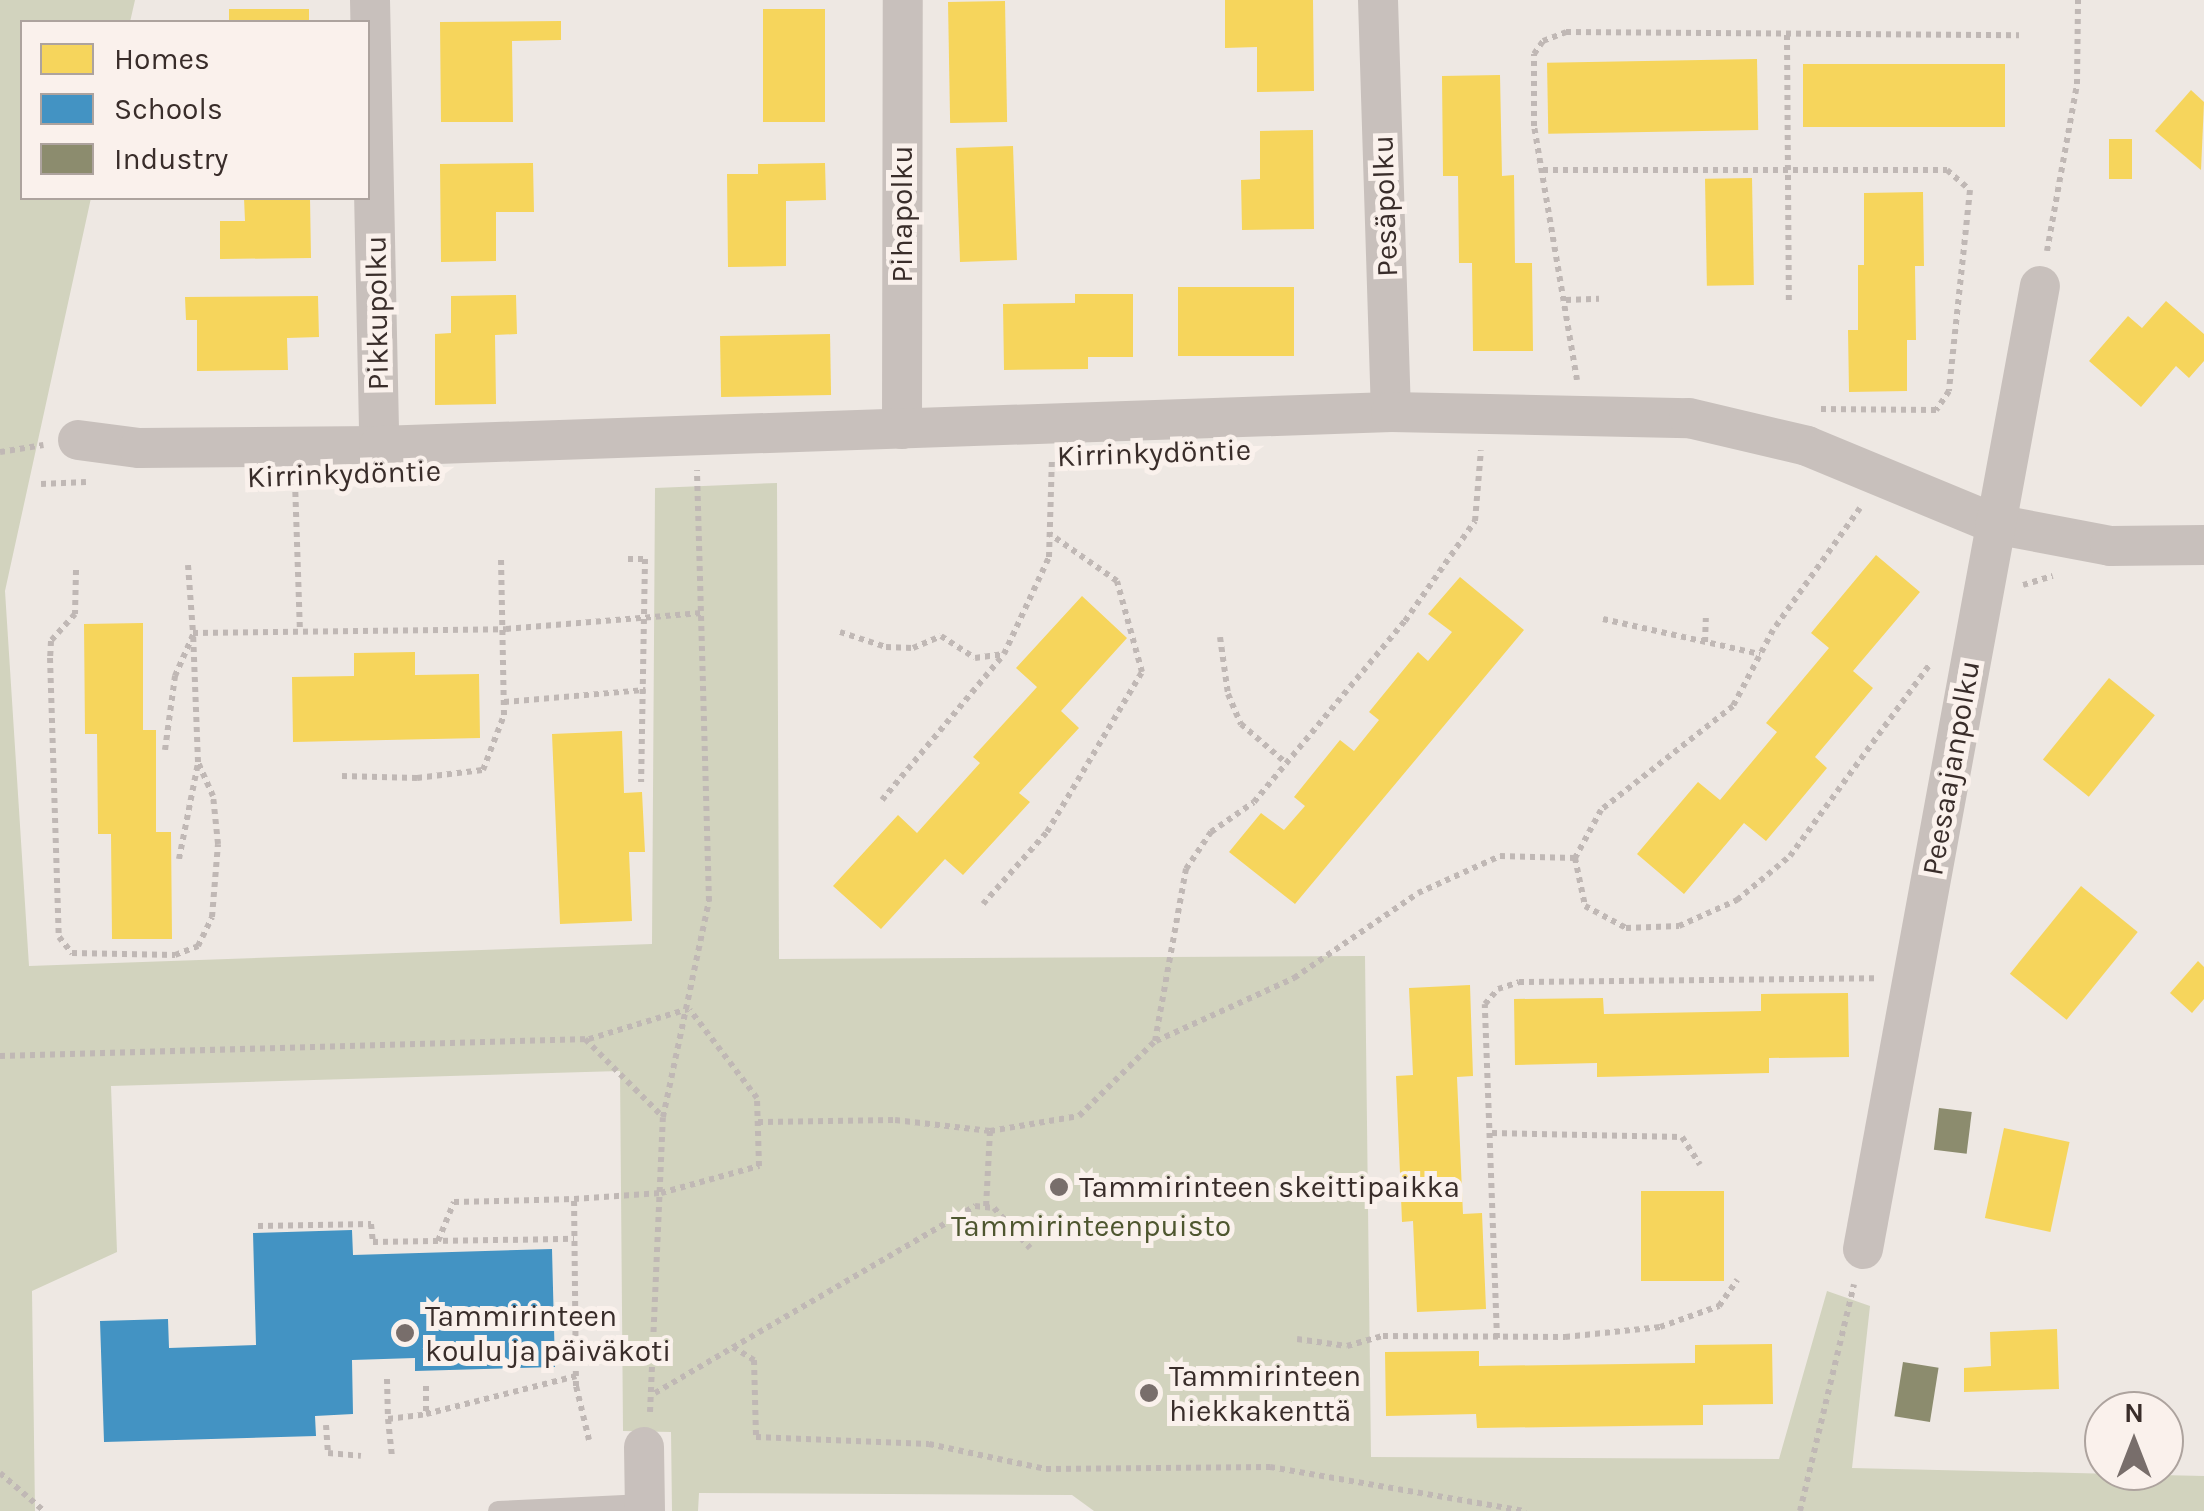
<!DOCTYPE html>
<meta charset="utf-8">
<style>
body{margin:0}
#map{position:relative;width:2204px;height:1511px;overflow:hidden;background:#eee8e3;font-family:Karla,sans-serif}
div>[style]{position:absolute}
.green>*{inset:0;background:#d2d3be}
.homes>*{inset:0;background:#f6d55c;transform-origin:0 0}
.schools>*{inset:0;background:#4393c3}
.industry>*{inset:0;background:#8c8c6e;transform-origin:0 0}
.path>*{height:6px;margin-top:-3px;transform-origin:0;background:repeating-linear-gradient(90deg,#c0b8b5 0 5px,transparent 0 10px)}
.service>*{height:20px;margin:-10px;padding:0 10px;transform-origin:10px;border-radius:10px;background:#c8c0bc}
.minor>*{height:40px;margin:-20px;padding:0 20px;transform-origin:20px;border-radius:20px;background:#c8c0bc}
.dots>*{width:28px;height:28px;translate:-50% -50%;box-sizing:border-box;border:5px solid #faf1ec;border-radius:50%}
span{translate:-50% -50%;white-space:nowrap;text-align:center;line-height:1.15;-webkit-text-stroke:10px #faf1ec;paint-order:stroke}
.street-label{font-size:30px;color:#392d2a}
.poi-label{font-size:30px;color:#392d2a}
.left{translate:0 -50%;text-align:left}
.park-label{font-size:30px;color:#4e562f}
.legend{position:absolute;left:20px;top:20px;width:350px;height:180px;box-sizing:border-box;background:#faf1ec;border:2px solid #ada39e;margin:0;padding:12px 18px;list-style:none;font-size:30px;color:#392d2a}
.legend li{display:flex;align-items:center;gap:20px;height:50px}
.legend b{width:50px;border:2px solid #ada39e}
.north{position:absolute;left:2084px;top:1391px;width:100px;height:100px;box-sizing:border-box;background:#faf1ec;border:2px solid #ada39e;border-radius:50%;rotate:0deg;font-size:28px;font-weight:700;line-height:40px;text-align:center;color:#392d2a}
.north::after{content:'';display:block;margin:auto;width:35px;height:45px;background:#786e6b;clip-path:polygon(50% 0,100% 100%,50% 72%,0 100%)}
</style>
<div id="map">
<div class="green">
<i style="clip-path:polygon(0 0,135px 0,130px 22px,22px 22px,22px 198px,91px 198px,5px 591px,29px 966px,652px 944px,655px 488px,777px 483px,779px 959px,1365px 956px,1371px 1457px,1779px 1459px,1827px 1291px,1870px 1306px,1852px 1468px,2204px 1476px,2204px 1511px,1094px 1511px,1072px 1495px,699px 1493px,698px 1511px,672px 1511px,671px 1432px,623px 1431px,620px 1071px,111px 1086px,117px 1252px,32px 1291px,35px 1511px,0 1511px)"></i>
</div>
<div class="homes">
<i style="clip-path:polygon(1225px 0,1313px 0,1314px 91px,1257px 92px,1257px 47px,1225px 48px)"></i>
<i style="left:1005px;top:1px;width:121px;height:57px;rotate:89deg"></i>
<i style="left:309px;top:9px;width:13px;height:80px;rotate:90deg"></i>
<i style="left:763px;top:9px;width:62px;height:113px"></i>
<i style="clip-path:polygon(561px 21px,561px 40px,512px 41px,513px 122px,441px 122px,440px 22px)"></i>
<i style="left:1757px;top:59px;width:71px;height:210px;rotate:89deg"></i>
<i style="left:2005px;top:64px;width:63px;height:202px;rotate:90deg"></i>
<i style="clip-path:polygon(1500px 75px,1502px 176px,1514px 175px,1515px 263px,1532px 263px,1533px 351px,1473px 351px,1472px 263px,1459px 263px,1458px 176px,1443px 176px,1442px 76px)"></i>
<i style="clip-path:polygon(2191px 90px,2204px 102px,2201px 170px,2155px 131px)"></i>
<i style="clip-path:polygon(1313px 130px,1314px 229px,1242px 230px,1241px 180px,1260px 179px,1260px 131px)"></i>
<i style="left:2109px;top:139px;width:23px;height:40px"></i>
<i style="left:1013px;top:146px;width:114px;height:57px;rotate:88deg"></i>
<i style="clip-path:polygon(533px 163px,534px 212px,496px 212px,496px 261px,441px 262px,440px 164px)"></i>
<i style="clip-path:polygon(825px 163px,826px 200px,786px 201px,786px 266px,728px 267px,727px 174px,758px 174px,758px 164px)"></i>
<i style="left:1752px;top:178px;width:107px;height:47px;rotate:89deg"></i>
<i style="clip-path:polygon(1923px 192px,1924px 266px,1915px 266px,1916px 340px,1907px 340px,1907px 391px,1849px 392px,1848px 330px,1858px 330px,1858px 265px,1864px 265px,1864px 193px)"></i>
<i style="clip-path:polygon(244px 198px,310px 198px,311px 258px,220px 259px,220px 221px,245px 221px)"></i>
<i style="left:1294px;top:287px;width:69px;height:116px;rotate:90deg"></i>
<i style="clip-path:polygon(1075px 294px,1133px 294px,1133px 357px,1088px 357px,1088px 369px,1004px 370px,1003px 304px,1075px 303px)"></i>
<i style="clip-path:polygon(516px 295px,517px 334px,495px 335px,496px 404px,435px 405px,435px 334px,451px 333px,451px 296px)"></i>
<i style="clip-path:polygon(318px 296px,319px 337px,287px 338px,288px 370px,197px 371px,197px 320px,186px 320px,185px 297px)"></i>
<i style="clip-path:polygon(2166px 301px,2204px 334px,2204px 361px,2189px 378px,2176px 366px,2141px 407px,2089px 361px,2128px 316px,2142px 328px)"></i>
<i style="left:830px;top:334px;width:61px;height:110px;rotate:89deg"></i>
<i style="clip-path:polygon(1876px 555px,1920px 592px,1853px 671px,1873px 688px,1815px 757px,1827px 768px,1766px 841px,1744px 823px,1684px 894px,1637px 854px,1698px 782px,1720px 800px,1777px 732px,1766px 723px,1829px 648px,1811px 633px)"></i>
<i style="clip-path:polygon(1460px 577px,1524px 630px,1295px 904px,1229px 852px,1261px 813px,1284px 830px,1305px 806px,1294px 797px,1340px 740px,1354px 751px,1379px 720px,1369px 712px,1418px 652px,1428px 661px,1452px 632px,1428px 614px)"></i>
<i style="clip-path:polygon(1082px 596px,1127px 638px,1061px 711px,1079px 728px,1019px 793px,1030px 802px,963px 875px,945px 859px,881px 929px,833px 886px,898px 815px,917px 833px,980px 763px,973px 757px,1037px 687px,1016px 668px)"></i>
<i style="clip-path:polygon(143px 623px,143px 730px,156px 730px,156px 832px,171px 832px,172px 939px,112px 939px,111px 834px,98px 834px,97px 734px,85px 734px,84px 624px)"></i>
<i style="clip-path:polygon(415px 652px,415px 675px,479px 674px,480px 738px,293px 742px,292px 677px,354px 676px,354px 653px)"></i>
<i style="left:2109px;top:678px;width:59px;height:105px;rotate:39deg"></i>
<i style="clip-path:polygon(622px 731px,624px 793px,642px 792px,645px 852px,629px 852px,632px 921px,560px 924px,552px 734px)"></i>
<i style="left:2081px;top:886px;width:73px;height:113px;rotate:39deg"></i>
<i style="clip-path:polygon(2198px 961px,2204px 967px,2204px 999px,2192px 1013px,2170px 993px)"></i>
<i style="clip-path:polygon(1470px 985px,1473px 1076px,1457px 1077px,1463px 1214px,1482px 1213px,1486px 1309px,1417px 1312px,1413px 1221px,1402px 1222px,1396px 1076px,1413px 1075px,1409px 988px)"></i>
<i style="clip-path:polygon(1848px 993px,1849px 1057px,1769px 1058px,1769px 1073px,1597px 1077px,1597px 1063px,1515px 1065px,1514px 999px,1603px 998px,1604px 1014px,1761px 1011px,1761px 994px)"></i>
<i style="left:2004px;top:1128px;width:67px;height:92px;rotate:12deg"></i>
<i style="left:1641px;top:1191px;width:83px;height:90px"></i>
<i style="clip-path:polygon(2057px 1329px,2059px 1389px,1964px 1392px,1964px 1368px,1991px 1366px,1990px 1332px)"></i>
<i style="clip-path:polygon(1772px 1344px,1773px 1404px,1703px 1405px,1703px 1425px,1477px 1428px,1476px 1414px,1386px 1416px,1385px 1352px,1479px 1351px,1479px 1366px,1695px 1363px,1695px 1345px)"></i>
</div>
<div class="schools">
<i style="clip-path:polygon(352px 1230px,353px 1255px,552px 1249px,555px 1367px,415px 1371px,415px 1358px,352px 1360px,353px 1414px,315px 1416px,316px 1436px,104px 1442px,100px 1321px,168px 1319px,169px 1348px,256px 1345px,253px 1233px)"></i>
</div>
<div class="industry">
<i style="left:1939px;top:1108px;width:33px;height:42px;rotate:7deg"></i>
<i style="left:1903px;top:1362px;width:36px;height:55px;rotate:9deg"></i>
</div>
<div class="path">
<i style="left:1787px;top:35px;width:265px;rotate:89.6deg"></i>
<i style="left:1543px;top:170px;width:404px"></i>
<i style="left:1947px;top:170px;width:30px;rotate:41deg"></i>
<i style="left:1970px;top:190px;width:202px;rotate:96deg"></i>
<i style="left:1949px;top:391px;width:23px;rotate:124deg"></i>
<i style="left:1936px;top:410px;width:117px;rotate:-179.5deg"></i>
<i style="left:2047px;top:251px;width:170px;rotate:-79.8deg"></i>
<i style="left:2077px;top:84px;width:84px;rotate:-89.3deg"></i>
<i style="left:1566px;top:300px;width:33px;rotate:-2deg"></i>
<i style="left:1577px;top:380px;width:258px;rotate:-99.6deg"></i>
<i style="left:1534px;top:126px;width:72px;rotate:-90deg"></i>
<i style="left:1534px;top:54px;width:16px;rotate:-55deg"></i>
<i style="left:1543px;top:41px;width:25px;rotate:-21deg"></i>
<i style="left:1566px;top:32px;width:453px;rotate:0.4deg"></i>
<i style="left:0;top:452px;width:44px;rotate:-9.2deg"></i>
<i style="left:295px;top:482px;width:150px;rotate:88.1deg"></i>
<i style="left:41px;top:484px;width:45px;rotate:-2.5deg"></i>
<i style="left:1860px;top:508px;width:150px;rotate:125.5deg"></i>
<i style="left:1773px;top:630px;width:86px;rotate:117.8deg"></i>
<i style="left:1733px;top:706px;width:168px;rotate:141.8deg"></i>
<i style="left:1601px;top:810px;width:55px;rotate:118.4deg"></i>
<i style="left:1575px;top:858px;width:49px;rotate:78.2deg"></i>
<i style="left:1585px;top:906px;width:47px;rotate:28.2deg"></i>
<i style="left:1626px;top:928px;width:53px;rotate:-2.2deg"></i>
<i style="left:1679px;top:926px;width:64px;rotate:-24.1deg"></i>
<i style="left:1737px;top:900px;width:69px;rotate:-39.7deg"></i>
<i style="left:1790px;top:856px;width:238px;rotate:-53.9deg"></i>
<i style="left:628px;top:559px;width:17px"></i>
<i style="left:645px;top:559px;width:223px;rotate:91deg"></i>
<i style="left:188px;top:565px;width:68px;rotate:85.8deg"></i>
<i style="left:193px;top:633px;width:313px;rotate:-0.7deg"></i>
<i style="left:506px;top:629px;width:196px;rotate:-4.7deg"></i>
<i style="left:76px;top:570px;width:44px;rotate:91.3deg"></i>
<i style="left:75px;top:614px;width:36px;rotate:132deg"></i>
<i style="left:51px;top:641px;width:17px;rotate:93deg"></i>
<i style="left:50px;top:658px;width:279px;rotate:88.2deg"></i>
<i style="left:59px;top:937px;width:21px;rotate:51deg"></i>
<i style="left:72px;top:953px;width:103px;rotate:1.1deg"></i>
<i style="left:175px;top:955px;width:25px;rotate:-21deg"></i>
<i style="left:198px;top:946px;width:32px;rotate:-64deg"></i>
<i style="left:212px;top:917px;width:73px;rotate:-85.3deg"></i>
<i style="left:218px;top:844px;width:48px;rotate:-95.9deg"></i>
<i style="left:213px;top:796px;width:37px;rotate:-114deg"></i>
<i style="left:198px;top:762px;width:129px;rotate:-92.2deg"></i>
<i style="left:2023px;top:585px;width:31px;rotate:-17deg"></i>
<i style="left:1603px;top:619px;width:161px;rotate:12.6deg"></i>
<i style="left:840px;top:632px;width:48px;rotate:18.1deg"></i>
<i style="left:886px;top:647px;width:27px;rotate:2deg"></i>
<i style="left:913px;top:648px;width:30px;rotate:-23deg"></i>
<i style="left:941px;top:636px;width:40px;rotate:32.9deg"></i>
<i style="left:975px;top:658px;width:27px;rotate:-8deg"></i>
<i style="left:1220px;top:637px;width:58px;rotate:82deg"></i>
<i style="left:1228px;top:694px;width:33px;rotate:67deg"></i>
<i style="left:1241px;top:724px;width:60px;rotate:40.9deg"></i>
<i style="left:1705px;top:642px;width:24px;rotate:-88deg"></i>
<i style="left:504px;top:702px;width:142px;rotate:-4.9deg"></i>
<i style="left:165px;top:750px;width:75px;rotate:-82.3deg"></i>
<i style="left:175px;top:676px;width:45px;rotate:-66.3deg"></i>
<i style="left:342px;top:776px;width:75px;rotate:1.5deg"></i>
<i style="left:417px;top:778px;width:66px;rotate:-6.9deg"></i>
<i style="left:483px;top:770px;width:59px;rotate:-69.1deg"></i>
<i style="left:504px;top:715px;width:155px;rotate:-91.1deg"></i>
<i style="left:882px;top:800px;width:190px;rotate:-50.1deg"></i>
<i style="left:1004px;top:654px;width:107px;rotate:-65.1deg"></i>
<i style="left:1049px;top:557px;width:100px;rotate:-88.3deg"></i>
<i style="left:179px;top:859px;width:98px;rotate:-78.8deg"></i>
<i style="left:983px;top:904px;width:96px;rotate:-48.4deg"></i>
<i style="left:1047px;top:832px;width:186px;rotate:-59.3deg"></i>
<i style="left:1142px;top:672px;width:94px;rotate:-105.4deg"></i>
<i style="left:1117px;top:581px;width:82px;rotate:-145deg"></i>
<i style="left:585px;top:1039px;width:109px;rotate:45deg"></i>
<i style="left:1156px;top:1041px;width:152px;rotate:-24.5deg"></i>
<i style="left:1294px;top:978px;width:150px;rotate:-34.4deg"></i>
<i style="left:1418px;top:893px;width:90px;rotate:-24.3deg"></i>
<i style="left:1500px;top:856px;width:75px;rotate:1.5deg"></i>
<i style="left:0;top:1056px;width:589px;rotate:-1.65deg"></i>
<i style="left:589px;top:1039px;width:103px;rotate:-16.9deg"></i>
<i style="left:758px;top:1122px;width:137px;rotate:-0.8deg"></i>
<i style="left:895px;top:1120px;width:96px;rotate:6.6deg"></i>
<i style="left:990px;top:1131px;width:76px;rotate:93deg"></i>
<i style="left:990px;top:1131px;width:90px;rotate:-9.6deg"></i>
<i style="left:1079px;top:1116px;width:107px;rotate:-44.6deg"></i>
<i style="left:1155px;top:1041px;width:175px;rotate:-79.8deg"></i>
<i style="left:1186px;top:869px;width:45px;rotate:-56deg"></i>
<i style="left:1211px;top:832px;width:52px;rotate:-34.9deg"></i>
<i style="left:1254px;top:802px;width:236px;rotate:-50.2deg"></i>
<i style="left:1405px;top:621px;width:122px;rotate:-55deg"></i>
<i style="left:1475px;top:521px;width:71px;rotate:-85.2deg"></i>
<i style="left:1492px;top:1133px;width:190px;rotate:1.2deg"></i>
<i style="left:1682px;top:1137px;width:33px;rotate:57deg"></i>
<i style="left:258px;top:1226px;width:113px;rotate:-1deg"></i>
<i style="left:371px;top:1224px;width:18px;rotate:84deg"></i>
<i style="left:373px;top:1242px;width:201px;rotate:-0.9deg"></i>
<i style="left:438px;top:1241px;width:42px;rotate:-67.7deg"></i>
<i style="left:454px;top:1202px;width:120px;rotate:-1.4deg"></i>
<i style="left:1497px;top:1338px;width:334px;rotate:-92.1deg"></i>
<i style="left:1485px;top:1004px;width:20px;rotate:-49deg"></i>
<i style="left:1498px;top:989px;width:22px;rotate:-18deg"></i>
<i style="left:1519px;top:982px;width:357px;rotate:-0.6deg"></i>
<i style="left:1297px;top:1339px;width:50px;rotate:8deg"></i>
<i style="left:1347px;top:1346px;width:37px;rotate:-16deg"></i>
<i style="left:1383px;top:1336px;width:182px;rotate:0.3deg"></i>
<i style="left:1565px;top:1337px;width:96px;rotate:-6deg"></i>
<i style="left:1660px;top:1327px;width:63px;rotate:-19.6deg"></i>
<i style="left:1719px;top:1306px;width:32px;rotate:-55deg"></i>
<i style="left:733px;top:1347px;width:25px;rotate:32deg"></i>
<i style="left:754px;top:1360px;width:77px;rotate:88.5deg"></i>
<i style="left:756px;top:1437px;width:173px;rotate:2.3deg"></i>
<i style="left:929px;top:1444px;width:120px;rotate:12.1deg"></i>
<i style="left:1046px;top:1469px;width:224px;rotate:-0.5deg"></i>
<i style="left:1270px;top:1467px;width:260px;rotate:9.8deg"></i>
<i style="left:387px;top:1379px;width:40px;rotate:88.6deg"></i>
<i style="left:388px;top:1419px;width:38px;rotate:-7deg"></i>
<i style="left:426px;top:1386px;width:28px;rotate:90deg"></i>
<i style="left:426px;top:1414px;width:155px;rotate:-14.2deg"></i>
<i style="left:655px;top:1393px;width:371px;rotate:-30.3deg"></i>
<i style="left:975px;top:1206px;width:19px;rotate:6deg"></i>
<i style="left:994px;top:1208px;width:54px;rotate:48deg"></i>
<i style="left:650px;top:1412px;width:295px;rotate:-87.5deg"></i>
<i style="left:663px;top:1117px;width:221px;rotate:-78deg"></i>
<i style="left:709px;top:901px;width:431px;rotate:-91.6deg"></i>
<i style="left:388px;top:1419px;width:36px;rotate:84deg"></i>
<i style="left:326px;top:1425px;width:28px;rotate:86deg"></i>
<i style="left:328px;top:1453px;width:33px;rotate:5deg"></i>
<i style="left:589px;top:1440px;width:56px;rotate:-103.5deg"></i>
<i style="left:576px;top:1386px;width:187px;rotate:-90.6deg"></i>
<i style="left:574px;top:1199px;width:87px;rotate:-3.9deg"></i>
<i style="left:661px;top:1193px;width:102px;rotate:-15.4deg"></i>
<i style="left:759px;top:1166px;width:68px;rotate:-91.7deg"></i>
<i style="left:757px;top:1098px;width:111px;rotate:-127.3deg"></i>
<i style="left:0;top:1473px;width:58px;rotate:40.8deg"></i>
<i style="left:1800px;top:1511px;width:233px;rotate:-76.6deg"></i>
</div>
<div class="service">
<i style="left:498px;top:1511px;width:147px;rotate:-2.7deg"></i>
</div>
<div class="minor">
<i style="left:370px;top:0;width:446px;rotate:88.8deg"></i>
<i style="left:1378px;top:0;width:412px;rotate:88.2deg"></i>
<i style="left:902px;top:429px;width:429px;rotate:-89.9deg"></i>
<i style="left:78px;top:440px;width:62px;rotate:7.5deg"></i>
<i style="left:139px;top:448px;width:240px;rotate:-0.5deg"></i>
<i style="left:379px;top:446px;width:1013px;rotate:-1.92deg"></i>
<i style="left:1391px;top:412px;width:298px;rotate:1.2deg"></i>
<i style="left:1689px;top:418px;width:121px;rotate:13.3deg"></i>
<i style="left:1807px;top:446px;width:204px;rotate:22.5deg"></i>
<i style="left:1995px;top:524px;width:117px;rotate:10.8deg"></i>
<i style="left:2110px;top:546px;width:94px;rotate:-0.6deg"></i>
<i style="left:1863px;top:1249px;width:979px;rotate:-79.59deg"></i>
<i style="left:644px;top:1447px;width:64px;rotate:89.1deg"></i>
</div>
<div class="dots">
<i style="left:1059px;top:1187px;background:#786e6b"></i>
<i style="left:405px;top:1333px;background:#786e6b"></i>
<i style="left:1149px;top:1393px;background:#786e6b"></i>
</div>
<div class="street-label">
<span style="left:1385px;top:206px;rotate:-92deg">Pesäpolku</span>
<span style="left:902px;top:214px;rotate:-90deg">Pihapolku</span>
<span style="left:377px;top:313px;rotate:-91deg">Pikkupolku</span>
<span style="left:1154px;top:453px;rotate:-2deg">Kirrinkydöntie</span>
<span style="left:344px;top:474px;rotate:-2deg">Kirrinkydöntie</span>
<span style="left:1951px;top:768px;rotate:-80deg">Peesaajanpolku</span>
</div>
<div class="poi-label">
<span class="left" style="left:1079px;top:1187px">Tammirinteen skeittipaikka</span>
<span class="left" style="left:425px;top:1333px">Tammirinteen<br>koulu ja päiväkoti</span>
<span class="left" style="left:1169px;top:1393px">Tammirinteen<br>hiekkakenttä</span>
</div>
<div class="park-label">
<span style="left:1091px;top:1226px">Tammirinteenpuisto</span>
</div>
<ul class="legend">
<li><b style="height:28px;background:#f6d55c"></b>Homes</li>
<li><b style="height:28px;background:#4393c3"></b>Schools</li>
<li><b style="height:28px;background:#8c8c6e"></b>Industry</li>
</ul>
<div class="north">N</div>
</div>
